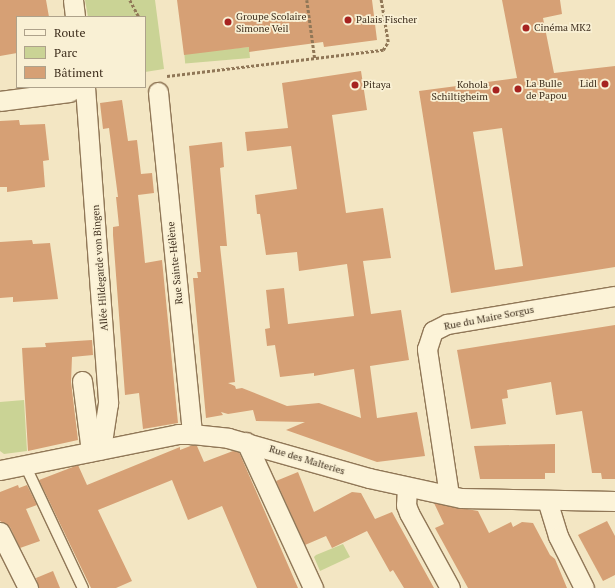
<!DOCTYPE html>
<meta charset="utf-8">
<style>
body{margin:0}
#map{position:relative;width:615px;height:588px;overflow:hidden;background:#f3e6c3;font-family:"PT Serif",serif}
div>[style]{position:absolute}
.green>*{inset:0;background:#cad395;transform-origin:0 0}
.building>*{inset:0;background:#d6a075}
.path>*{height:2.5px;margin-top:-1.25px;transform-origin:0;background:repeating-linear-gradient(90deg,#907757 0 3px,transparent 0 5px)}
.roads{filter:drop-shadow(1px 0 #907757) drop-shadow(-1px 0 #907757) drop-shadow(0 1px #907757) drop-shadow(0 -1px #907757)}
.lane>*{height:10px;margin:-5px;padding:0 5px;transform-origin:5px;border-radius:5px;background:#fcf3d8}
.street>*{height:19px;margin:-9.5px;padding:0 9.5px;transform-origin:9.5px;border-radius:9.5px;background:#fcf3d8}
.dots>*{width:11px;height:11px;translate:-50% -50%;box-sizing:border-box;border:2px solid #f9f0d4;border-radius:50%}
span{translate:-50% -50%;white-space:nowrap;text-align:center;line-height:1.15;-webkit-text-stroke:3.5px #f9f0d4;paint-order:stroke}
.poi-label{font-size:10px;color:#3e2e1d}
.left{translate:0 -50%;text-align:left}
.right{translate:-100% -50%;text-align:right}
.street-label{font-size:10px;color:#3e2e1d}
.legend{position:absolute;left:16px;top:16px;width:130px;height:72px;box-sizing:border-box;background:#f9f0d4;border:1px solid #aea28b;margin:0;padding:5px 7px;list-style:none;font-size:12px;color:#3e2e1d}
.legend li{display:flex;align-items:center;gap:8px;height:20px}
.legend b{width:20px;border:1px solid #aea28b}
</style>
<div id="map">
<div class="green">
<i style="clip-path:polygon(85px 0,155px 0,164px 69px,145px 72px,145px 17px,88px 17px)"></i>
<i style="left:249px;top:47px;width:11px;height:65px;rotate:85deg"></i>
<i style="clip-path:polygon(24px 400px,27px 451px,4px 454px,0 451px,0 402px)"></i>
<i style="clip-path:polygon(343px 544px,350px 557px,320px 571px,314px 557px,316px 555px)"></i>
</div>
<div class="building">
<i style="clip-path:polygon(0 0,46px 0,49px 17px,17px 17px,17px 53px,0 56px)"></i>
<i style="clip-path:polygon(177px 0,372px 0,377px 40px,324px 47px,323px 42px,249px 52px,249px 47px,184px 55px)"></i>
<i style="clip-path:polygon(evenodd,502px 0,560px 0,562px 14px,543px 18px,554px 73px,615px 66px,615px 267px,451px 293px,419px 91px,517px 78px,502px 0,502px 128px,523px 266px,495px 270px,473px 132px,502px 128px)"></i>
<i style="clip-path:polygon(361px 71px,367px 110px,332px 115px,346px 213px,383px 208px,391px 258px,363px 261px,371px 314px,401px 310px,409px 360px,370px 366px,377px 418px,417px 412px,425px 456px,377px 462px,286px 430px,305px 422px,256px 421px,253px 410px,228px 414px,221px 412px,223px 415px,206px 418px,193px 278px,198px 278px,197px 272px,201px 272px,189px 146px,222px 142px,224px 167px,220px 168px,227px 246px,220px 246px,235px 382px,228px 383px,235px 386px,236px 389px,242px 388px,287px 406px,319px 403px,361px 418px,354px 369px,314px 376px,314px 373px,280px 377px,275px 345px,267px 346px,265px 329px,270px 328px,266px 290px,284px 288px,288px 324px,354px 316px,347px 264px,299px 271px,297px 252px,266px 255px,260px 214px,257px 214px,255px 195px,297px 189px,291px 146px,247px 151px,245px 132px,288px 128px,282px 83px)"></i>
<i style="clip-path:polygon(122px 100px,128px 141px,137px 140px,141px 174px,152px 173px,154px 193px,138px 195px,142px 232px,145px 263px,162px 260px,178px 423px,143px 429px,139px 393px,125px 395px,113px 235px,113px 227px,119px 226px,116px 197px,118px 197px,109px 128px,103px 129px,100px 103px)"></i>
<i style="clip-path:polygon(19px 120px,20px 125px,45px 124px,49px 160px,43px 161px,45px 187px,7px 192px,7px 187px,0 187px,0 121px)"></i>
<i style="clip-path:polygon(32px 240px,33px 244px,50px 243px,58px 299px,13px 302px,13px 297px,0 298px,0 242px)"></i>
<i style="clip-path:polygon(615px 325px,615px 479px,602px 479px,601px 473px,592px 473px,582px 411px,556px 415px,551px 382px,507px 390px,508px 398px,502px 399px,506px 424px,471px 429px,457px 350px)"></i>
<i style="clip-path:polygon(92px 340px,93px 355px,72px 357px,71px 382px,78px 440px,28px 451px,22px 348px,46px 347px,45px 343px)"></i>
<i style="clip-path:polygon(555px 444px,555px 473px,545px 473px,545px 479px,480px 479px,474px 446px)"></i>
<i style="clip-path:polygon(193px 445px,197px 446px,204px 462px,233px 451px,239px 452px,298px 588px,257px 588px,222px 506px,188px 520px,172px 480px,98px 510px,132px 581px,116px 588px,91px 588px,39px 480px,78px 465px,87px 485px,180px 447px,180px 450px)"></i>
<i style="clip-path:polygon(298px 472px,314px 512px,352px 492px,361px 493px,375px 519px,392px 512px,434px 588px,404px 588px,393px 570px,390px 572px,367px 531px,332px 548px,326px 536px,305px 545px,276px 481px)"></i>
<i style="clip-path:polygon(18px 485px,19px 488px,27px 485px,37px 505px,26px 509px,40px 541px,20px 548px,10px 527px,0 521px,0 492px)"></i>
<i style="clip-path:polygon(434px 503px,478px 511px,489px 533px,511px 522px,513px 527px,522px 522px,533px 523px,550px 555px,555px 559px,567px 588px,468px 588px,435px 528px,444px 524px)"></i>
<i style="clip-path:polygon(607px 521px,615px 536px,615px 575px,603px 581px,578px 535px)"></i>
<i style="clip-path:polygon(53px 571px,60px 588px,39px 588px,36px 578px)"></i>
</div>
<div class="path">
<i style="left:130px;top:0;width:19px;rotate:62deg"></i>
<i style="left:307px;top:0;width:60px;rotate:82.3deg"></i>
<i style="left:167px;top:76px;width:218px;rotate:-6.9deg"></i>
<i style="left:383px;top:50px;width:9px;rotate:-58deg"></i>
<i style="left:388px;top:42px;width:43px;rotate:-99.5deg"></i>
</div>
<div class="roads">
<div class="lane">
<i style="left:25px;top:465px;width:136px;rotate:64.8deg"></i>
</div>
<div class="street">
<i style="left:73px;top:0;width:17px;rotate:83deg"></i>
<i style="left:85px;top:87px;width:317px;rotate:85.8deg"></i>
<i style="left:108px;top:403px;width:47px;rotate:98.7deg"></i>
<i style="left:158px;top:92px;width:344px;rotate:84.3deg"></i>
<i style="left:0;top:101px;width:70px;rotate:-7.4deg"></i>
<i style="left:82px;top:381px;width:71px;rotate:82.7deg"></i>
<i style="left:246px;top:442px;width:161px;rotate:65.3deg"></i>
<i style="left:0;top:470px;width:182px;rotate:-11.4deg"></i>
<i style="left:178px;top:434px;width:14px"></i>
<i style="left:192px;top:434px;width:36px;rotate:6deg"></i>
<i style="left:228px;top:438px;width:147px;rotate:15.8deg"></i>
<i style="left:369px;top:478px;width:94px;rotate:12.3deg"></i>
<i style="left:461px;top:498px;width:154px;rotate:1.1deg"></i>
<i style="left:407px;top:487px;width:18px;rotate:93deg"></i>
<i style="left:406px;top:505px;width:9px;rotate:69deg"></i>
<i style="left:409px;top:513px;width:85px;rotate:61.3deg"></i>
<i style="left:449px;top:495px;width:148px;rotate:-98.6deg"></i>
<i style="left:427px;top:349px;width:19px;rotate:-72deg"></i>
<i style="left:433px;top:331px;width:16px;rotate:-27deg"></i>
<i style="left:447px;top:324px;width:170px;rotate:-9.5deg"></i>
<i style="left:547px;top:500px;width:38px;rotate:73deg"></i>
<i style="left:558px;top:536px;width:58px;rotate:63.4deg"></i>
<i style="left:0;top:532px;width:63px;rotate:63.4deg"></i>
</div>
</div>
<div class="dots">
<i style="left:348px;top:20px;background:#a62320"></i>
<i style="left:228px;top:22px;background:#a62320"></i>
<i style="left:526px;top:28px;background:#a62320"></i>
<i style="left:605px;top:84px;background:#a62320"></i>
<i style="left:355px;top:85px;background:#a62320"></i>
<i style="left:518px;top:89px;background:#a62320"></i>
<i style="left:496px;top:90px;background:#a62320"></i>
</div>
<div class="poi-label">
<span class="left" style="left:236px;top:22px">Groupe Scolaire<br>Simone Veil</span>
<span class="left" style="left:356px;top:20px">Palais Fischer</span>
<span class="left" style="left:534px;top:28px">Cinéma MK2</span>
<span class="left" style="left:526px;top:89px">La Bulle<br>de Papou</span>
<span class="right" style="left:488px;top:90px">Kohola<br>Schiltigheim</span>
<span class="right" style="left:597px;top:84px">Lidl</span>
<span class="left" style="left:363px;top:85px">Pitaya</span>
</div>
<div class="street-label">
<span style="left:175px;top:263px;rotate:-96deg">Rue Sainte-Hélène</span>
<span style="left:100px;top:268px;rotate:-94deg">Allée Hildegarde von Bingen</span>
<span style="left:489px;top:318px;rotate:-11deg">Rue du Maire Sorgus</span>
<span style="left:307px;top:460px;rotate:17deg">Rue des Malteries</span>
</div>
<ul class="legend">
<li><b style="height:5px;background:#fcf3d8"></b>Route</li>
<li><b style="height:11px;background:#cad395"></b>Parc</li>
<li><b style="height:11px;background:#d6a075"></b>Bâtiment</li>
</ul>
</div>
